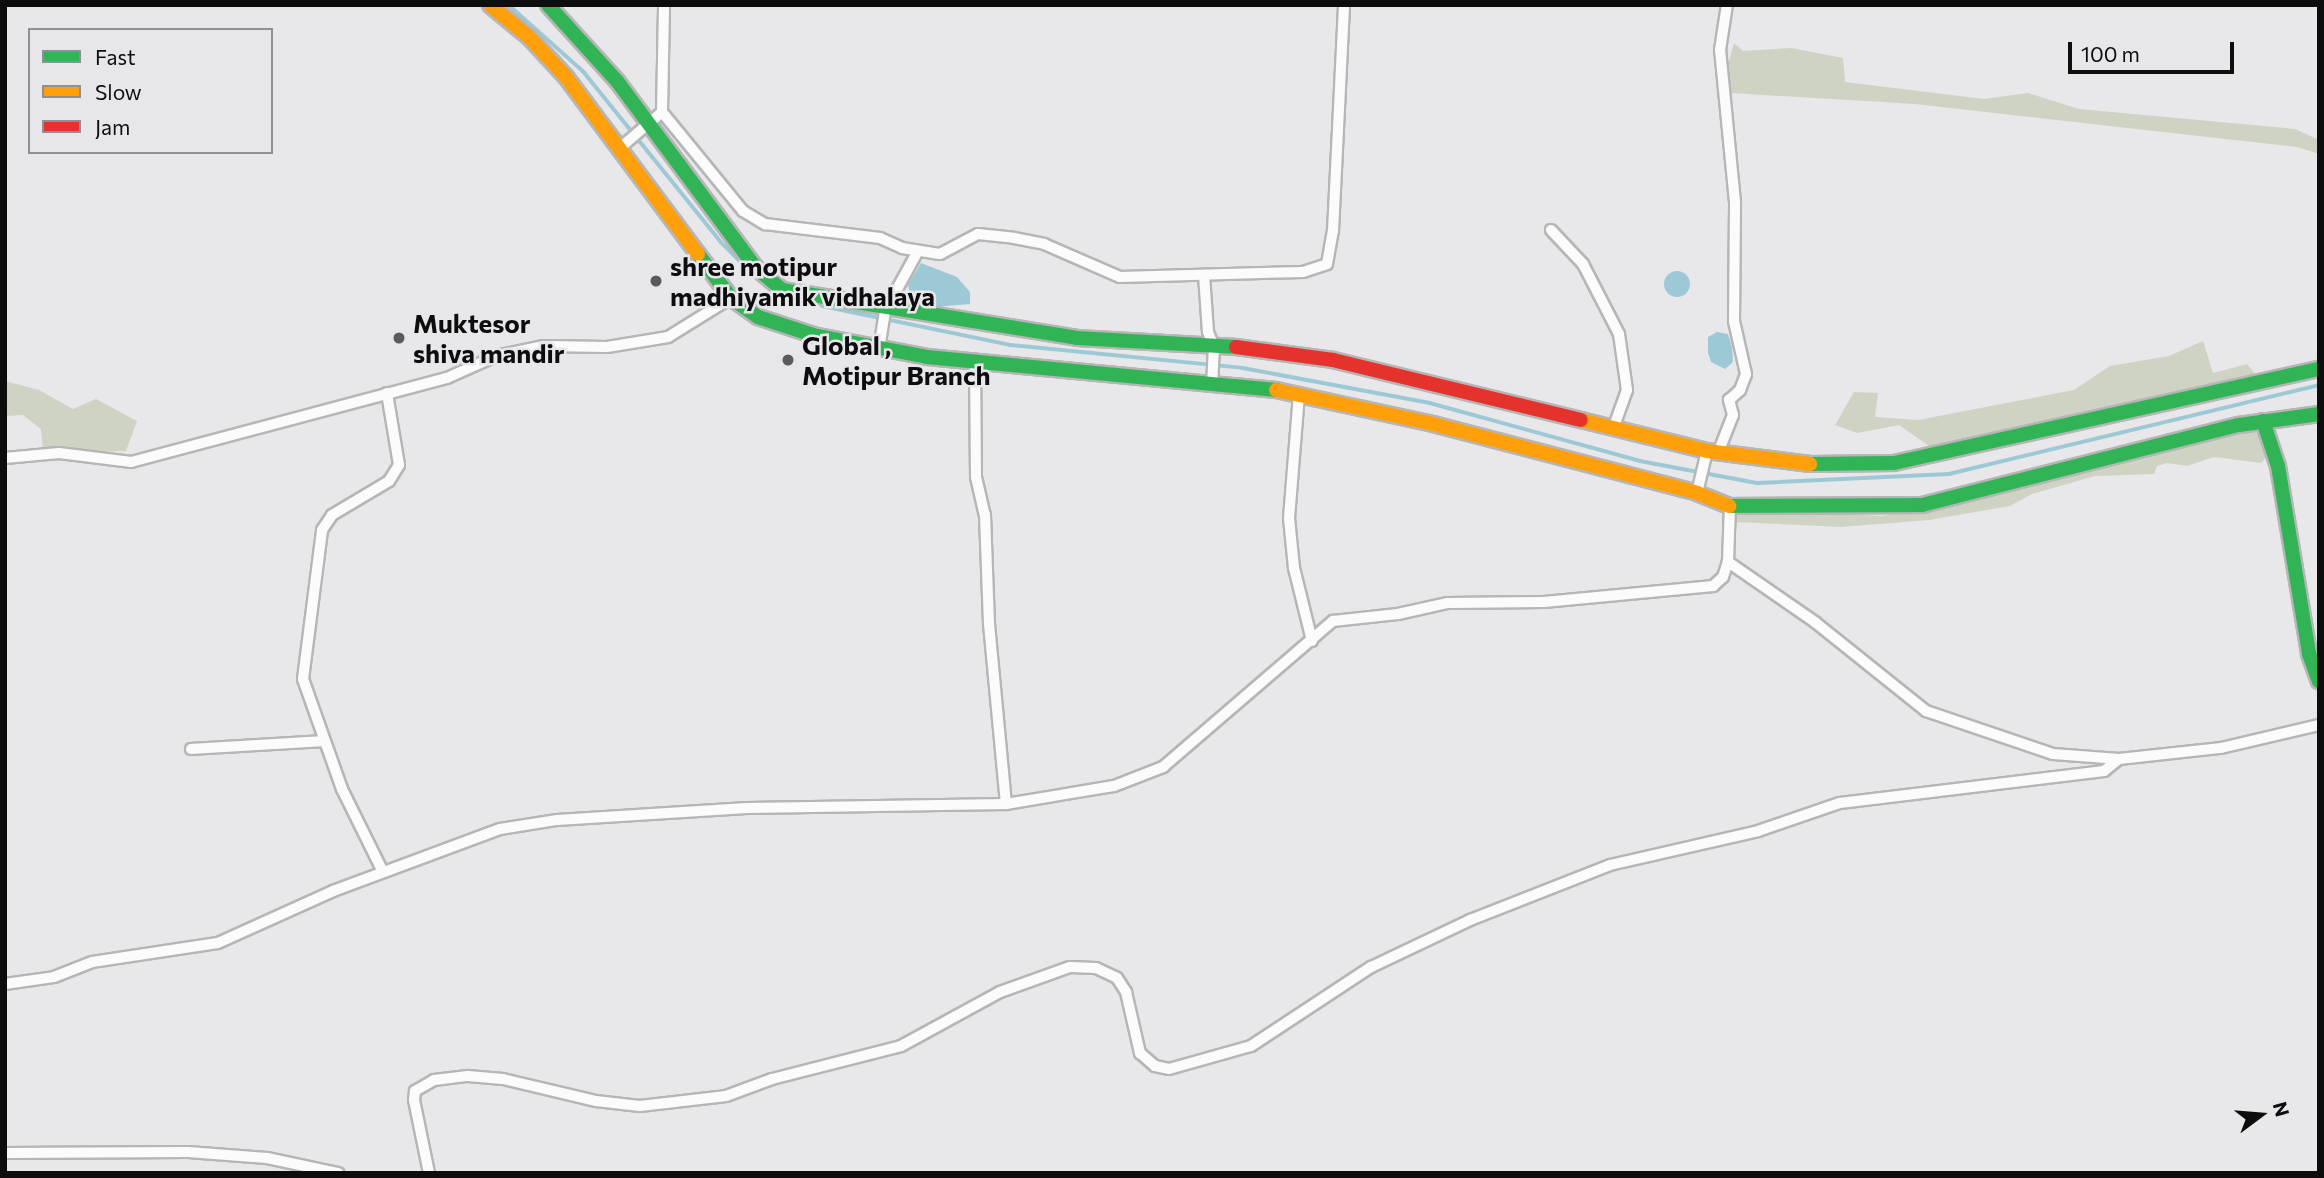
<!DOCTYPE html>
<style>
body{margin:0}
#map{position:relative;width:2324px;height:1178px;overflow:hidden;background:#e8e7ea;font-family:Commissioner,sans-serif}
div>[style]{position:absolute}
.green>*{inset:0;background:#cfd3c4}
.water>*{inset:0;background:#9dc9d6}
.round{border-radius:50%}
.stream>*{height:3.5px;margin:-1.75px;padding:0 1.75px;transform-origin:1.75px;border-radius:1.75px;background:#9dc9d6}
.roads{filter:drop-shadow(2px 0 #b6b6b7) drop-shadow(-2px 0 #b6b6b7) drop-shadow(0 2px #b6b6b7) drop-shadow(0 -2px #b6b6b7)}
.street>*{height:10px;margin:-5px;padding:0 5px;transform-origin:5px;border-radius:5px;background:#fcfbfc}
.fast>*{height:14px;margin:-7px;padding:0 7px;transform-origin:7px;border-radius:7px;background:#30b455}
.slow>*{height:14px;margin:-7px;padding:0 7px;transform-origin:7px;border-radius:7px;background:#ff9f0a}
.jam>*{height:14px;margin:-7px;padding:0 7px;transform-origin:7px;border-radius:7px;background:#e5322d}
.dots>*{width:19px;height:19px;translate:-50% -50%;box-sizing:border-box;border:4px solid #e7e6eb;border-radius:50%}
span{translate:-50% -50%;white-space:nowrap;text-align:center;line-height:1.15;-webkit-text-stroke:5px #e7e6eb;paint-order:stroke}
.poi-label{font-size:26px;color:#0d0d0e;font-weight:700}
.left{translate:0 -50%;text-align:left}
.frame{position:absolute;inset:0;border:7px solid #0d0d0e;pointer-events:none}
.legend{position:absolute;left:28px;top:28px;width:245px;height:126px;box-sizing:border-box;background:#e7e6eb;border:2px solid #908f93;margin:0;padding:9px 12px;list-style:none;font-size:21px;color:#0d0d0e}
.legend li{display:flex;align-items:center;gap:14px;height:35px}
.legend b{width:35px;border:2px solid #908f93}
.north{position:absolute;left:2226px;top:1080px;width:70px;height:70px;-webkit-text-stroke:5px #e7e6eb;paint-order:stroke;rotate:74deg;font-size:19px;font-weight:700;line-height:28px;text-align:center;color:#0d0d0e}
.north::after{content:'';display:block;margin:auto;width:24px;height:32px;background:#0d0d0e;clip-path:polygon(50% 0,100% 100%,50% 72%,0 100%)}
.scale{position:absolute;left:2068px;top:42px;width:166px;height:32px;box-sizing:border-box;border:4px solid #0d0d0e;border-top:0;padding-left:9px;font-size:21px;line-height:24px;white-space:nowrap;color:#0d0d0e;-webkit-text-stroke:5px #e7e6eb;paint-order:stroke}
</style>
<div id="map">
<div class="green">
<i style="clip-path:polygon(1734px 43px,1743px 51px,1791px 48px,1843px 58px,1845px 82px,1984px 99px,2028px 93px,2079px 109px,2295px 129px,2319px 140px,2319px 154px,2297px 147px,1915px 104px,1730px 93px,1729px 61px)"></i>
<i style="clip-path:polygon(2203px 341px,2213px 373px,2247px 364px,2257px 376px,1936px 451px,1899px 425px,1857px 433px,1835px 425px,1854px 392px,1878px 393px,1875px 417px,1918px 420px,2074px 390px,2110px 366px,2169px 356px)"></i>
<i style="clip-path:polygon(5px 381px,39px 390px,73px 409px,96px 399px,137px 421px,126px 451px,43px 452px,41px 429px,23px 415px,5px 416px)"></i>
<i style="clip-path:polygon(2252px 429px,2264px 436px,2270px 453px,2261px 463px,2214px 457px,2187px 466px,2167px 463px,2157px 466px,2154px 474px,2095px 476px,2032px 494px,2010px 506px,1929px 520px,1841px 527px,1735px 522px,1740px 508px,1882px 516px,1961px 502px)"></i>
</div>
<div class="water">
<i style="clip-path:polygon(921px 263px,957px 277px,970px 292px,970px 304px,935px 307px,911px 300px,908px 285px)"></i>
<i class="round" style="left:1664px;top:271px;width:26px;height:26px"></i>
<i style="clip-path:polygon(1717px 332px,1728px 334px,1732px 347px,1733px 362px,1725px 369px,1711px 362px,1708px 353px,1708px 337px)"></i>
</div>
<div class="stream">
<i style="left:509px;top:5px;width:101px;rotate:41.8deg"></i>
<i style="left:584px;top:72px;width:218px;rotate:51.1deg"></i>
<i style="left:721px;top:242px;width:37px;rotate:45deg"></i>
<i style="left:760px;top:281px;width:19px;rotate:35deg"></i>
<i style="left:803px;top:302px;width:211px;rotate:11.7deg"></i>
<i style="left:1010px;top:345px;width:234px;rotate:5.6deg"></i>
<i style="left:1243px;top:368px;width:190px;rotate:10.6deg"></i>
<i style="left:1430px;top:403px;width:218px;rotate:15.4deg"></i>
<i style="left:1640px;top:461px;width:120px;rotate:10.6deg"></i>
<i style="left:1758px;top:483px;width:191px;rotate:-2.7deg"></i>
<i style="left:1949px;top:474px;width:381px;rotate:-13.5deg"></i>
</div>
<div class="roads">
<div class="street">
<i style="left:662px;top:112px;width:128px;rotate:50.7deg"></i>
<i style="left:743px;top:211px;width:26px;rotate:31deg"></i>
<i style="left:765px;top:224px;width:116px;rotate:6.9deg"></i>
<i style="left:880px;top:238px;width:24px;rotate:24deg"></i>
<i style="left:902px;top:248px;width:38px;rotate:9deg"></i>
<i style="left:940px;top:254px;width:43px;rotate:-27.8deg"></i>
<i style="left:978px;top:234px;width:36px;rotate:6deg"></i>
<i style="left:1014px;top:238px;width:31px;rotate:11deg"></i>
<i style="left:1044px;top:244px;width:83px;rotate:23.5deg"></i>
<i style="left:1120px;top:277px;width:183px;rotate:-1.6deg"></i>
<i style="left:1303px;top:272px;width:25px;rotate:-18deg"></i>
<i style="left:1327px;top:264px;width:34px;rotate:-80deg"></i>
<i style="left:1333px;top:231px;width:226px;rotate:-87.2deg"></i>
<i style="left:621px;top:147px;width:54px;rotate:-40.5deg"></i>
<i style="left:662px;top:112px;width:107px;rotate:-88.9deg"></i>
<i style="left:1551px;top:230px;width:47px;rotate:46.7deg"></i>
<i style="left:1583px;top:264px;width:79px;rotate:62.8deg"></i>
<i style="left:1619px;top:334px;width:57px;rotate:81.9deg"></i>
<i style="left:1627px;top:390px;width:41px;rotate:109.7deg"></i>
<i style="left:1204px;top:275px;width:57px;rotate:86deg"></i>
<i style="left:1208px;top:332px;width:16px;rotate:68deg"></i>
<i style="left:1214px;top:347px;width:36px;rotate:93deg"></i>
<i style="left:879px;top:349px;width:38px;rotate:-81deg"></i>
<i style="left:885px;top:311px;width:68px;rotate:-61.2deg"></i>
<i style="left:975px;top:362px;width:115px;rotate:89.5deg"></i>
<i style="left:976px;top:477px;width:39px;rotate:77deg"></i>
<i style="left:985px;top:515px;width:109px;rotate:87.9deg"></i>
<i style="left:989px;top:624px;width:181px;rotate:84.6deg"></i>
<i style="left:1299px;top:394px;width:124px;rotate:94.6deg"></i>
<i style="left:1289px;top:518px;width:50px;rotate:84.3deg"></i>
<i style="left:1294px;top:568px;width:75px;rotate:76.1deg"></i>
<i style="left:1718px;top:453px;width:41px;rotate:-68.5deg"></i>
<i style="left:1733px;top:415px;width:16px;rotate:-105deg"></i>
<i style="left:1729px;top:400px;width:15px;rotate:-42deg"></i>
<i style="left:1740px;top:390px;width:17px;rotate:-69deg"></i>
<i style="left:1746px;top:374px;width:54px;rotate:-102.8deg"></i>
<i style="left:1734px;top:321px;width:119px;rotate:-89.5deg"></i>
<i style="left:1735px;top:202px;width:153px;rotate:-95.6deg"></i>
<i style="left:1720px;top:50px;width:46px;rotate:-81.2deg"></i>
<i style="left:5px;top:458px;width:54px;rotate:-5.3deg"></i>
<i style="left:59px;top:453px;width:73px;rotate:7.1deg"></i>
<i style="left:131px;top:462px;width:327px;rotate:-14.9deg"></i>
<i style="left:447px;top:378px;width:54px;rotate:-24.2deg"></i>
<i style="left:496px;top:356px;width:49px;rotate:-11.8deg"></i>
<i style="left:544px;top:346px;width:63px;rotate:0.9deg"></i>
<i style="left:607px;top:347px;width:62px;rotate:-9.3deg"></i>
<i style="left:668px;top:337px;width:74px;rotate:-31.8deg"></i>
<i style="left:1697px;top:493px;width:43px;rotate:-76.6deg"></i>
<i style="left:191px;top:749px;width:133px;rotate:-3.4deg"></i>
<i style="left:2119px;top:759px;width:103px;rotate:-6.2deg"></i>
<i style="left:2221px;top:748px;width:101px;rotate:-13.2deg"></i>
<i style="left:383px;top:872px;width:93px;rotate:-116.3deg"></i>
<i style="left:342px;top:789px;width:117px;rotate:-109.5deg"></i>
<i style="left:303px;top:679px;width:150px;rotate:-82.7deg"></i>
<i style="left:322px;top:530px;width:18px;rotate:-56deg"></i>
<i style="left:332px;top:515px;width:66px;rotate:-30.8deg"></i>
<i style="left:389px;top:481px;width:19px;rotate:-58deg"></i>
<i style="left:399px;top:465px;width:73px;rotate:-99.5deg"></i>
<i style="left:5px;top:984px;width:49px;rotate:-8.1deg"></i>
<i style="left:54px;top:977px;width:41px;rotate:-21.5deg"></i>
<i style="left:92px;top:962px;width:127px;rotate:-8.6deg"></i>
<i style="left:218px;top:943px;width:126px;rotate:-24.3deg"></i>
<i style="left:333px;top:891px;width:178px;rotate:-20.4deg"></i>
<i style="left:500px;top:829px;width:58px;rotate:-9deg"></i>
<i style="left:557px;top:820px;width:190px;rotate:-3.6deg"></i>
<i style="left:747px;top:808px;width:259px;rotate:-0.9deg"></i>
<i style="left:1006px;top:804px;width:109px;rotate:-9.5deg"></i>
<i style="left:1114px;top:786px;width:53px;rotate:-21.2deg"></i>
<i style="left:1163px;top:767px;width:224px;rotate:-40.7deg"></i>
<i style="left:1333px;top:621px;width:65px;rotate:-6.1deg"></i>
<i style="left:1398px;top:614px;width:50px;rotate:-12.7deg"></i>
<i style="left:1447px;top:603px;width:97px;rotate:-0.6deg"></i>
<i style="left:1544px;top:602px;width:170px;rotate:-5.4deg"></i>
<i style="left:1713px;top:586px;width:13px;rotate:-42deg"></i>
<i style="left:1723px;top:577px;width:16px;rotate:-72deg"></i>
<i style="left:1728px;top:562px;width:56px;rotate:-88deg"></i>
<i style="left:5px;top:1153px;width:183px;rotate:-0.3deg"></i>
<i style="left:188px;top:1152px;width:79px;rotate:4.3deg"></i>
<i style="left:267px;top:1158px;width:73px;rotate:11.9deg"></i>
<i style="left:429px;top:1173px;width:75px;rotate:-101.6deg"></i>
<i style="left:414px;top:1100px;width:9px;rotate:-84deg"></i>
<i style="left:415px;top:1091px;width:22px;rotate:-30deg"></i>
<i style="left:434px;top:1080px;width:34px;rotate:-7deg"></i>
<i style="left:468px;top:1076px;width:35px;rotate:5deg"></i>
<i style="left:503px;top:1079px;width:96px;rotate:13.3deg"></i>
<i style="left:596px;top:1101px;width:44px;rotate:6.5deg"></i>
<i style="left:640px;top:1106px;width:87px;rotate:-6.6deg"></i>
<i style="left:726px;top:1096px;width:49px;rotate:-20.3deg"></i>
<i style="left:772px;top:1079px;width:133px;rotate:-14.3deg"></i>
<i style="left:901px;top:1046px;width:113px;rotate:-28.6deg"></i>
<i style="left:1000px;top:992px;width:74px;rotate:-19.7deg"></i>
<i style="left:1070px;top:967px;width:26px;rotate:2deg"></i>
<i style="left:1096px;top:968px;width:23px;rotate:25deg"></i>
<i style="left:1117px;top:978px;width:17px;rotate:57deg"></i>
<i style="left:1126px;top:992px;width:63px;rotate:77.1deg"></i>
<i style="left:1140px;top:1053px;width:20px;rotate:41deg"></i>
<i style="left:1155px;top:1066px;width:14px;rotate:12deg"></i>
<i style="left:1169px;top:1069px;width:85px;rotate:-15.7deg"></i>
<i style="left:1251px;top:1046px;width:144px;rotate:-33.4deg"></i>
<i style="left:1371px;top:967px;width:110px;rotate:-25.4deg"></i>
<i style="left:1470px;top:920px;width:150px;rotate:-21.4deg"></i>
<i style="left:1610px;top:865px;width:152px;rotate:-12.9deg"></i>
<i style="left:1758px;top:831px;width:87px;rotate:-18.9deg"></i>
<i style="left:1840px;top:803px;width:266px;rotate:-6.9deg"></i>
<i style="left:2104px;top:771px;width:19px;rotate:-39deg"></i>
<i style="left:2119px;top:759px;width:66px;rotate:-175.7deg"></i>
<i style="left:2053px;top:754px;width:134px;rotate:-161.3deg"></i>
<i style="left:1926px;top:711px;width:142px;rotate:-141.3deg"></i>
<i style="left:1815px;top:622px;width:106px;rotate:-145.4deg"></i>
</div>
<div class="fast">
<i style="left:548px;top:5px;width:103px;rotate:47.8deg"></i>
<i style="left:617px;top:81px;width:232px;rotate:53.4deg"></i>
<i style="left:755px;top:267px;width:35px;rotate:40deg"></i>
<i style="left:782px;top:290px;width:299px;rotate:9.2deg"></i>
<i style="left:1077px;top:338px;width:159px;rotate:3.2deg"></i>
<i style="left:698px;top:254px;width:55px;rotate:53.1deg"></i>
<i style="left:731px;top:298px;width:33px;rotate:35deg"></i>
<i style="left:758px;top:317px;width:58px;rotate:18.1deg"></i>
<i style="left:813px;top:335px;width:116px;rotate:10.9deg"></i>
<i style="left:927px;top:357px;width:351px;rotate:5.4deg"></i>
<i style="left:2263px;top:421px;width:47px;rotate:71.6deg"></i>
<i style="left:2278px;top:466px;width:191px;rotate:80.6deg"></i>
<i style="left:2309px;top:654px;width:29px;rotate:70deg"></i>
<i style="left:1810px;top:464px;width:84px;rotate:-0.7deg"></i>
<i style="left:1894px;top:463px;width:435px;rotate:-12.5deg"></i>
<i style="left:1730px;top:506px;width:192px;rotate:-0.3deg"></i>
<i style="left:1922px;top:505px;width:327px;rotate:-14.2deg"></i>
<i style="left:2239px;top:425px;width:81px;rotate:-7.8deg"></i>
</div>
<div class="slow">
<i style="left:490px;top:5px;width:50px;rotate:39.4deg"></i>
<i style="left:529px;top:37px;width:54px;rotate:47.2deg"></i>
<i style="left:566px;top:77px;width:221px;rotate:53.3deg"></i>
<i style="left:1276px;top:390px;width:161px;rotate:12.2deg"></i>
<i style="left:1433px;top:424px;width:273px;rotate:14.6deg"></i>
<i style="left:1697px;top:493px;width:35px;rotate:22deg"></i>
<i style="left:1581px;top:420px;width:130px;rotate:13.8deg"></i>
<i style="left:1707px;top:451px;width:104px;rotate:7.2deg"></i>
</div>
<div class="jam">
<i style="left:1236px;top:347px;width:98px;rotate:7.6deg"></i>
<i style="left:1333px;top:360px;width:255px;rotate:13.6deg"></i>
</div>
</div>
<div class="dots">
<i style="left:656px;top:281px;background:#5a595b"></i>
<i style="left:399px;top:338px;background:#5a595b"></i>
<i style="left:788px;top:360px;background:#5a595b"></i>
</div>
<div class="poi-label">
<span class="left" style="left:670px;top:281px">shree motipur<br>madhiyamik vidhalaya</span>
<span class="left" style="left:413px;top:338px">Muktesor<br>shiva mandir</span>
<span class="left" style="left:802px;top:360px">Global ,<br>Motipur Branch</span>
</div>
<div class="frame"></div>
<ul class="legend">
<li><b style="height:9px;background:#30b455"></b>Fast</li>
<li><b style="height:9px;background:#ff9f0a"></b>Slow</li>
<li><b style="height:9px;background:#e5322d"></b>Jam</li>
</ul>
<div class="north">N</div>
<div class="scale">100 m</div>
</div>
